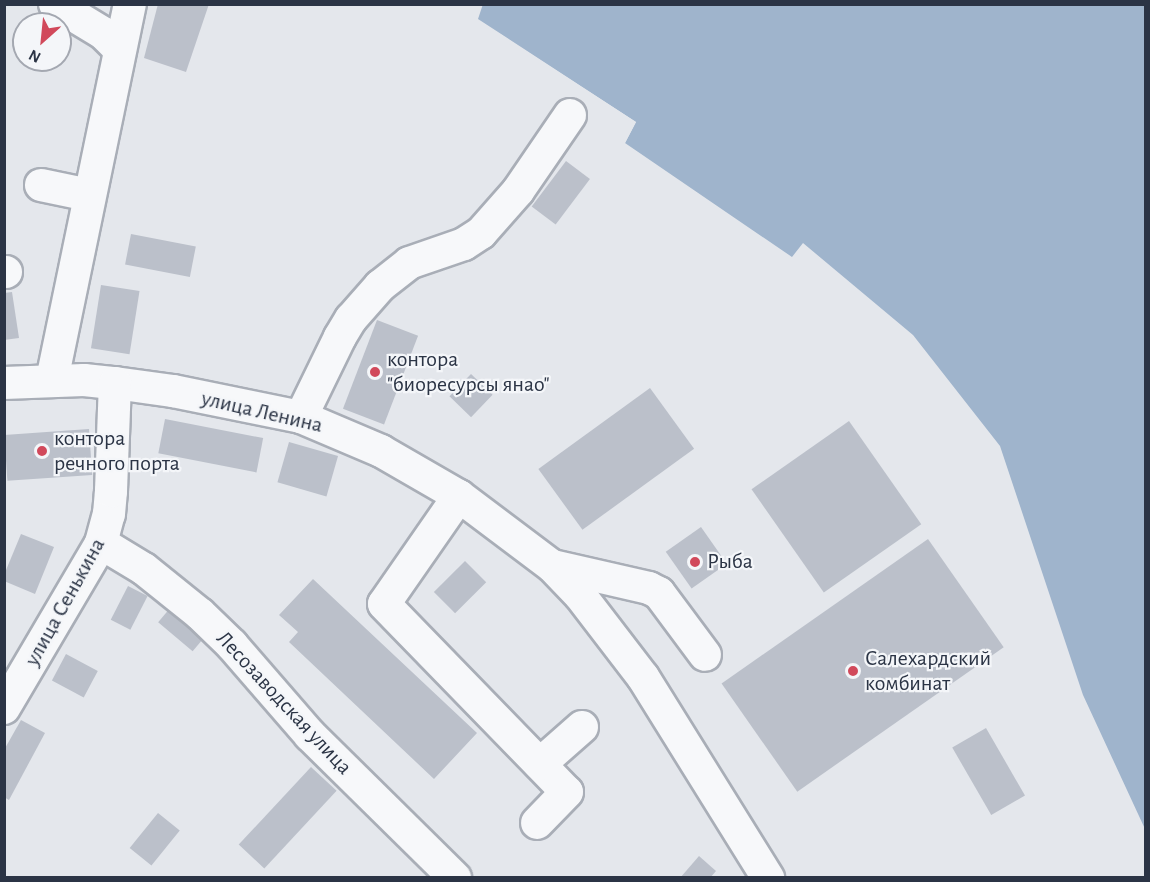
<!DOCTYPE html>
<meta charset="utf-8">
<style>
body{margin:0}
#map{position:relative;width:1150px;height:882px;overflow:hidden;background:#e4e7ec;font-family:"Alegreya Sans",sans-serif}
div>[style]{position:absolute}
.water>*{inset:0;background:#9fb4cc}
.pier>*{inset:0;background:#e4e7ec}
.building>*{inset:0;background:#bbc0ca;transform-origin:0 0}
.roads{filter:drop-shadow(2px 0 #a9aeb7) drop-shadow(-2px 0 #a9aeb7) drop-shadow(0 2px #a9aeb7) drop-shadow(0 -2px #a9aeb7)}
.minor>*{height:32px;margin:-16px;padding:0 16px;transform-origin:16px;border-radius:16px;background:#f7f8fa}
.dots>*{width:16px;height:16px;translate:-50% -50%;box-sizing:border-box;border:3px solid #f4f6f9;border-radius:50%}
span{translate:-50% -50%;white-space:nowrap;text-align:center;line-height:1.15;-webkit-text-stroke:4.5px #f4f6f9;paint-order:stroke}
.poi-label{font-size:22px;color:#2b3445}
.left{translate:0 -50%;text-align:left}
.street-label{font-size:22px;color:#2b3445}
.frame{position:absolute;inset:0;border:6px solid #2b3445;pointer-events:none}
.north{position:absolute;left:12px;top:12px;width:60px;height:60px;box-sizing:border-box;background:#f4f6f9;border:2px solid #a4a8b1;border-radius:50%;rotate:207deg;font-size:16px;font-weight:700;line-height:24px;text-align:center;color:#2b3445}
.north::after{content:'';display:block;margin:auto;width:21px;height:27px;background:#d1495b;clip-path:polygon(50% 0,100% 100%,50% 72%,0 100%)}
</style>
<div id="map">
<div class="water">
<i style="clip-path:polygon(483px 4px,1145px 5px,1145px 829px,1083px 695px,1000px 446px,913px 335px,803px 243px,792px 257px,625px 143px,636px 122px,478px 19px)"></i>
</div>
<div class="pier">
<i style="clip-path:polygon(489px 27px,636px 122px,625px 143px,622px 142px,632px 123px,487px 30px)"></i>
</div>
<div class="building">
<i style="clip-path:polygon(158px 4px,209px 4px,186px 72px,144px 58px)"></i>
<i style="left:566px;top:161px;width:30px;height:57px;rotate:37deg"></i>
<i style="left:131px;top:234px;width:66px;height:31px;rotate:11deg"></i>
<i style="left:101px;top:285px;width:39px;height:64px;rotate:9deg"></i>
<i style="clip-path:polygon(12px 292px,19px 338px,4px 340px,4px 293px)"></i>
<i style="left:377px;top:320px;width:44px;height:95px;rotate:21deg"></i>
<i style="left:471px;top:374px;width:30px;height:31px;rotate:44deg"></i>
<i style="left:650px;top:388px;width:75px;height:138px;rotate:54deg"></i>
<i style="left:165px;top:419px;width:100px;height:35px;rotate:11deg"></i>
<i style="left:849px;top:421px;width:126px;height:119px;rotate:55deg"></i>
<i style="left:89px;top:429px;width:46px;height:85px;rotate:86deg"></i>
<i style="left:289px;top:442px;width:51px;height:42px;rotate:16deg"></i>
<i style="left:701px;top:527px;width:45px;height:43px;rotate:55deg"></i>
<i style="clip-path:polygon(21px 534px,54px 547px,35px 594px,4px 581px,4px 575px)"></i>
<i style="left:928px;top:539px;width:132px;height:252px;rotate:55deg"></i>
<i style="left:465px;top:561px;width:30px;height:44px;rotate:45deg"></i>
<i style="clip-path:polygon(313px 579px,477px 733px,434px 779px,289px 642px,298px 632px,279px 615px)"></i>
<i style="left:128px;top:586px;width:22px;height:38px;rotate:27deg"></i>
<i style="left:171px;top:607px;width:45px;height:20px;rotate:40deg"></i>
<i style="left:66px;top:654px;width:36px;height:30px;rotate:28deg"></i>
<i style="clip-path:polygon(21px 720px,45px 733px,9px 800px,4px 797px,4px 750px)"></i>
<i style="left:986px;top:728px;width:78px;height:39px;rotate:60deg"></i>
<i style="left:311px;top:767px;width:35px;height:106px;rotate:43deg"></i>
<i style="left:158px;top:813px;width:28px;height:45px;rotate:39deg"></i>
<i style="clip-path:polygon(699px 856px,716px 871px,710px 878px,680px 878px)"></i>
</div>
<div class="roads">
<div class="minor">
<i style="left:55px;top:4px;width:56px;rotate:31.1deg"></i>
<i style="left:103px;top:33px;width:23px;rotate:45deg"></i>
<i style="left:41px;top:185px;width:49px;rotate:11.8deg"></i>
<i style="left:4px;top:272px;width:2px"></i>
<i style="left:52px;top:380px;width:384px;rotate:-78.3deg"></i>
<i style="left:4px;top:383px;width:80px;rotate:-2.1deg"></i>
<i style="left:84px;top:380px;width:31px;rotate:6deg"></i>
<i style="left:115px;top:383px;width:59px;rotate:7.9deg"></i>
<i style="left:173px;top:391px;width:131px;rotate:11.5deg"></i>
<i style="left:301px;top:417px;width:87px;rotate:23deg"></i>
<i style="left:381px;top:451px;width:90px;rotate:30deg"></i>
<i style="left:459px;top:496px;width:116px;rotate:37deg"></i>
<i style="left:552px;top:566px;width:40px;rotate:46deg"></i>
<i style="left:580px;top:595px;width:103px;rotate:52.5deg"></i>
<i style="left:643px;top:677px;width:237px;rotate:58.1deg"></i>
<i style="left:301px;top:417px;width:89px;rotate:-64deg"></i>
<i style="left:340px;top:337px;width:21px;rotate:-59deg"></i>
<i style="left:351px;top:319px;width:44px;rotate:-48.7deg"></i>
<i style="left:380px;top:286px;width:37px;rotate:-38deg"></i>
<i style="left:409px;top:263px;width:58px;rotate:-19.1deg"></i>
<i style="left:464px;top:244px;width:20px;rotate:-33deg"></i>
<i style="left:481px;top:233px;width:56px;rotate:-48.6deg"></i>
<i style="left:518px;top:191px;width:92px;rotate:-55.6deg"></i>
<i style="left:459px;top:496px;width:131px;rotate:124.8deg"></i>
<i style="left:384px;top:604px;width:262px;rotate:45.8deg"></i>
<i style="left:567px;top:792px;width:43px;rotate:134.1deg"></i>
<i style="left:101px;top:543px;width:50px;rotate:31.2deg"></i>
<i style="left:144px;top:569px;width:72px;rotate:38.8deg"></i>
<i style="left:200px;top:614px;width:45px;rotate:44.1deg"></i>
<i style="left:232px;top:645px;width:119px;rotate:49.1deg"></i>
<i style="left:310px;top:735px;width:204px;rotate:44.6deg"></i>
<i style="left:553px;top:566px;width:98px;rotate:12.9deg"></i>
<i style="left:649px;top:588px;width:11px;rotate:27deg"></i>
<i style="left:659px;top:593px;width:77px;rotate:53.4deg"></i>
<i style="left:4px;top:708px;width:191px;rotate:-59.5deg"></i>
<i style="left:101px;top:543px;width:30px;rotate:-75deg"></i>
<i style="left:109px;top:514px;width:23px;rotate:-85deg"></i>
<i style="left:111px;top:491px;width:108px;rotate:-87.9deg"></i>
<i style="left:540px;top:764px;width:56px;rotate:-41.4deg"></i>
</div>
</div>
<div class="dots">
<i style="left:375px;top:372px;background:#d1495b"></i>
<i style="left:42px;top:451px;background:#d1495b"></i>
<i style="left:695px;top:562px;background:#d1495b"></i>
<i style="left:853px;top:671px;background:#d1495b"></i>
</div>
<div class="poi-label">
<span class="left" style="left:387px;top:372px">контора<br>"биоресурсы янао"</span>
<span class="left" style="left:54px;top:451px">контора<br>речного порта</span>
<span class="left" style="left:707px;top:562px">Рыба</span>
<span class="left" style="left:865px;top:671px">Салехардский<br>комбинат</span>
</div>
<div class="street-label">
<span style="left:262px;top:412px;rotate:13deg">улица Ленина</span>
<span style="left:65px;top:602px;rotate:-61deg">улица Сенькина</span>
<span style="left:284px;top:703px;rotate:47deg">Лесозаводская улица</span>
</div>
<div class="frame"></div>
<div class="north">N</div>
</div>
